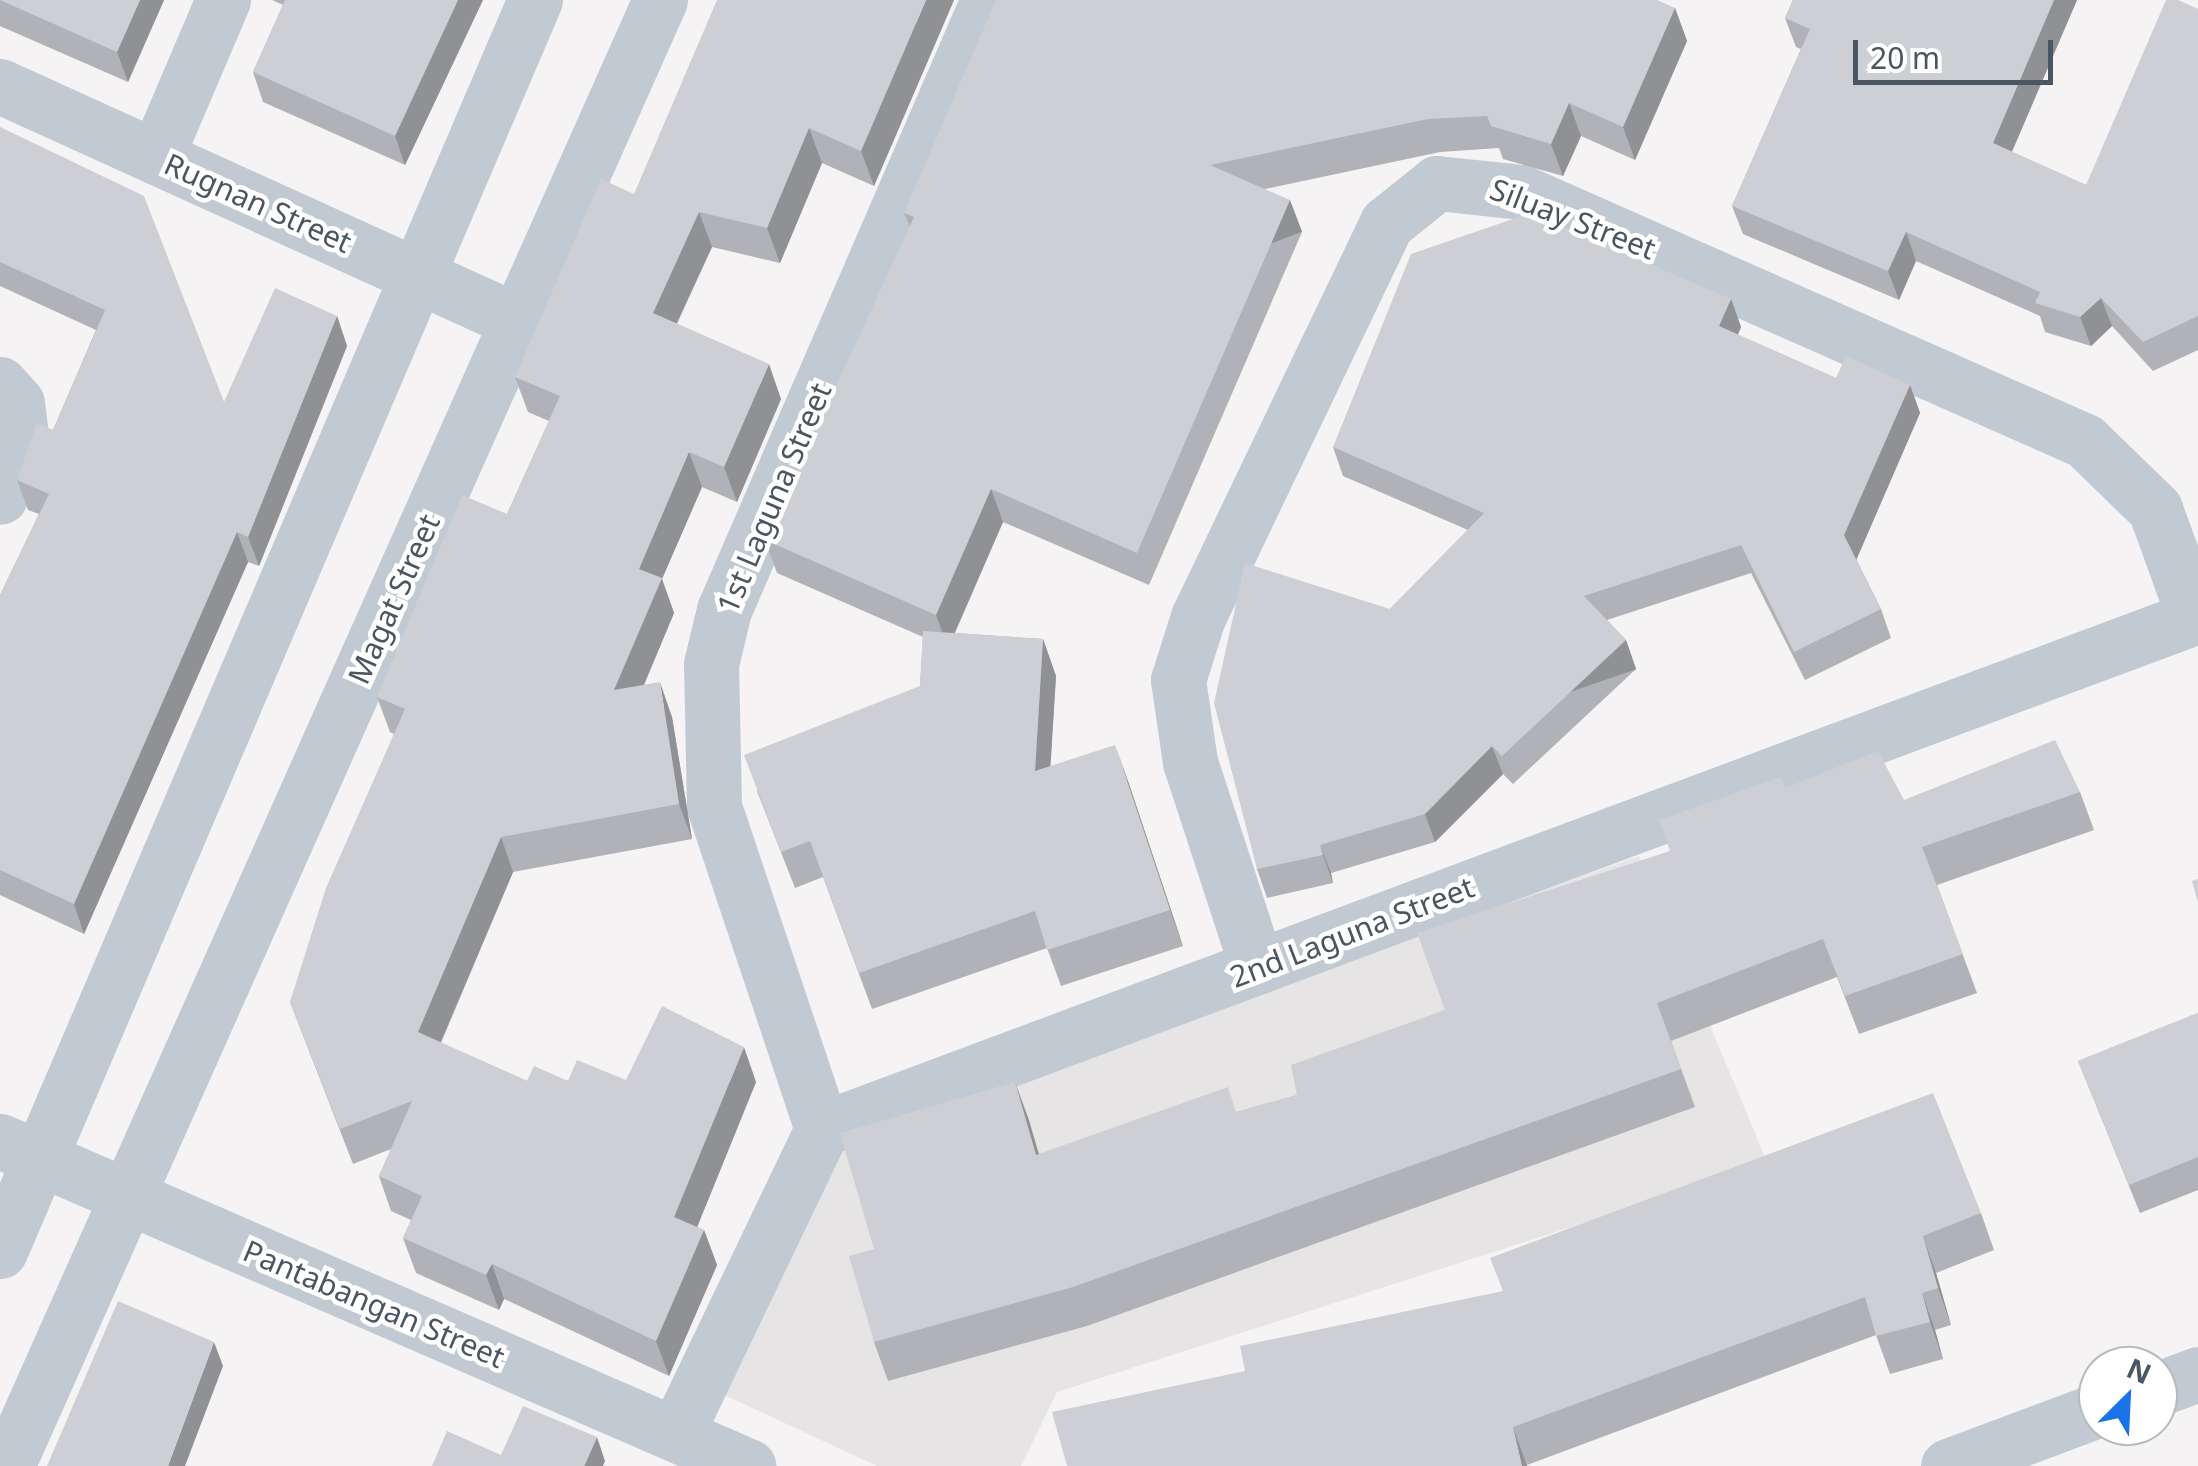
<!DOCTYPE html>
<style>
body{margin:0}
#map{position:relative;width:2198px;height:1466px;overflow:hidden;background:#f5f3f3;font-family:"Noto Sans",sans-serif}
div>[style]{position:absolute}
.education>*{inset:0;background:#e6e4e5}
.minor>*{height:55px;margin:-27.5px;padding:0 27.5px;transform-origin:27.5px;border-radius:27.5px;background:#c1cad2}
.wall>*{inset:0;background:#b0b2b7}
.shaded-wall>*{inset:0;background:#909195;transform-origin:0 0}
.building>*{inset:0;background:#cdcfd5}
span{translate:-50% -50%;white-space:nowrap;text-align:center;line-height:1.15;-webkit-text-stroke:9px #fff;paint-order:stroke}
.street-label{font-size:30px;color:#4a5661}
.north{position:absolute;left:2078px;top:1346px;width:100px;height:100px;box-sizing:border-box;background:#fff;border:2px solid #b7bbc0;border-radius:50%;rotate:24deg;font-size:28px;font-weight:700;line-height:40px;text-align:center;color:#4a5661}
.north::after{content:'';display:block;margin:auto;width:35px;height:45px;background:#1a73e8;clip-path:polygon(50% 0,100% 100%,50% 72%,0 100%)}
.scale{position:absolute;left:1853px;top:40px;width:200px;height:45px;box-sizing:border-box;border:5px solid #4a5661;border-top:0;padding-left:12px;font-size:30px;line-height:35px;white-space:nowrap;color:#4a5661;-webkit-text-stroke:8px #fff;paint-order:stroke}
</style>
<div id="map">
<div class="education">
<i style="clip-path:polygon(1639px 856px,1768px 1164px,1057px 1392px,1021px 1466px,877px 1466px,720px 1393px,843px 1138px)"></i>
</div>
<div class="minor">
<i style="left:0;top:86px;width:568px;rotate:24.44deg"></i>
<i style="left:156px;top:157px;width:171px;rotate:-66.9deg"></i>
<i style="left:0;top:384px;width:25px;rotate:48deg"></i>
<i style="left:17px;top:403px;width:31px;rotate:83deg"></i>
<i style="left:21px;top:434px;width:66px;rotate:108.4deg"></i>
<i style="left:1257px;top:967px;width:216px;rotate:-108.1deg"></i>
<i style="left:1190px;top:762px;width:83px;rotate:-98.3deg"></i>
<i style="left:1178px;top:680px;width:66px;rotate:-72.4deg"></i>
<i style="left:1198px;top:617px;width:437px;rotate:-64.4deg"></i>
<i style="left:1387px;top:223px;width:64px;rotate:-38.7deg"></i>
<i style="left:1437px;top:183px;width:84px;rotate:6.1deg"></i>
<i style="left:1521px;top:192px;width:617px;rotate:23.82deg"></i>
<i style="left:2085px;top:441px;width:98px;rotate:44.2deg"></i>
<i style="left:2155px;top:509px;width:115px;rotate:70.1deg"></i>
<i style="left:822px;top:1129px;width:341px;rotate:-108.5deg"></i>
<i style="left:714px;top:806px;width:142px;rotate:-91.2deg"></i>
<i style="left:711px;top:664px;width:56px;rotate:-76.5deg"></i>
<i style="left:724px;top:610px;width:665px;rotate:-66.6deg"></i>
<i style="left:0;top:1141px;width:816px;rotate:23.48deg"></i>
<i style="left:0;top:1251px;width:1361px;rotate:-66.85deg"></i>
<i style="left:2158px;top:1389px;width:43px;rotate:-20.6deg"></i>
<i style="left:676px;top:1434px;width:338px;rotate:-64.4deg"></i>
<i style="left:822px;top:1129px;width:1469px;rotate:-20.45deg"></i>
<i style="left:7px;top:1466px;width:1605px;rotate:-65.99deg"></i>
<i style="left:1948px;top:1466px;width:160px;rotate:-20.5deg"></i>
</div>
<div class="wall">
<i style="clip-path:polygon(0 0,164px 0,128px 82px,0 26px)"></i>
<i style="clip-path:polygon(272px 0,483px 0,405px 165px,263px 102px,253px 72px,283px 5px)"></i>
<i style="clip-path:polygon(954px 0,874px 186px,822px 163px,780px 263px,712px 247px,677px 324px,781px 399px,737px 502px,702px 487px,662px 579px,674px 613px,644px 685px,672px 717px,692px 839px,513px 872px,441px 1043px,527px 1081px,626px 1080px,756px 1082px,697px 1227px,704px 1230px,717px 1265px,669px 1376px,504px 1299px,499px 1310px,416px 1273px,403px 1238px,411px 1220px,391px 1211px,379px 1176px,391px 1149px,353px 1164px,290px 1002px,394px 734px,390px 732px,377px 697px,507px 514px,549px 421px,528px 412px,515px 377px,634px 194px)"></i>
<i style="clip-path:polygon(1793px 0,2077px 0,2012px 152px,2086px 185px,2198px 9px,2198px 350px,2153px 371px,2112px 326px,2091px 346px,2045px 332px,2040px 316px,1916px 261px,1899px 300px,1743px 234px,1732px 206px,1801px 49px,1796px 47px,1785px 18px)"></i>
<i style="clip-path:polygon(1675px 8px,1687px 41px,1635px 160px,1581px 136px,1563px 176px,1503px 159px,1499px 148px,1440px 152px,1265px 189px,1302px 232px,1149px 585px,1003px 522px,955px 633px,1043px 639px,1056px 676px,1050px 766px,1128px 781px,1183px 946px,1061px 986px,1047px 948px,872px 1009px,823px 877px,795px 888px,757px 791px,920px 686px,923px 637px,777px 573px,765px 540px,910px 227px,904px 213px)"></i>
<i style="clip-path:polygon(0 127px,224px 402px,337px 316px,347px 346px,259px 566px,248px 562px,84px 934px,0 895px,0 595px,39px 514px,28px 510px,17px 480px,53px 430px,96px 330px,0 286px)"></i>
<i style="clip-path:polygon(1731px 299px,1741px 327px,1738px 335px,1836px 378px,1910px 385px,1920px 413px,1856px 559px,1881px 609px,1891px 638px,1805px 680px,1751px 573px,1607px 620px,1626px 640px,1636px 669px,1513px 784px,1503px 774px,1435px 842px,1331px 873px,1333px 883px,1267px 898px,1257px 869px,1390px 609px,1468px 530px,1343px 476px,1333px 447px)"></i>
<i style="clip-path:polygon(1785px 788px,1904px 800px,2080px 792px,2094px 830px,1937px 885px,1977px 993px,1859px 1034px,1837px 977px,1671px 1041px,1695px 1107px,1087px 1326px,888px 1381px,874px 1342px,874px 1249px,1015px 1082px,1039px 1154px,1237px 1112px,1297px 1095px,1445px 1010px,1670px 851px)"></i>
<i style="clip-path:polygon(2198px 1013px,2198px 1190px,2140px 1213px,2078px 1061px)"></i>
<i style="clip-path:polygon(1981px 1213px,1994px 1250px,1936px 1273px,1951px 1325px,1935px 1330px,1943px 1359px,1890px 1374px,1876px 1335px,1527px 1465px,1067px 1466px)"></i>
</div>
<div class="shaded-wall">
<i style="clip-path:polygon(140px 0,164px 0,128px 82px,117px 52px)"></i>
<i style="clip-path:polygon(458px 0,483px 0,405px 165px,395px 136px)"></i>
<i style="clip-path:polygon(926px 0,954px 0,874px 186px,861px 151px)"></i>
<i style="clip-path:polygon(2054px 0,2077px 0,2003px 172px,1993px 143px)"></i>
<i style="clip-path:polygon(1675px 8px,1687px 41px,1635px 160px,1623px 127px)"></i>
<i style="clip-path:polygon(1569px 103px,1581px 136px,1563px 176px,1551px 144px)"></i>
<i style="clip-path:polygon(809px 128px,822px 163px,780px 263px,767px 228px)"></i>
<i style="left:1290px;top:200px;width:34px;height:385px;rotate:69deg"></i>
<i style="clip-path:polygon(699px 212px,712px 247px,665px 348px,653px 313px)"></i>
<i style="clip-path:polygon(1906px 232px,1916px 261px,1899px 300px,1888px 271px)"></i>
<i style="clip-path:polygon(2101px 298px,2112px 326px,2091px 346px,2080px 317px)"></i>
<i style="clip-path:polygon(1731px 299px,1741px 327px,1729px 355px,1719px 326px)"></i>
<i style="clip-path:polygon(337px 316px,347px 346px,259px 566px,248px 537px)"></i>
<i style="clip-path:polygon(769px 364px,781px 399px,737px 502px,724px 467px)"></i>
<i style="clip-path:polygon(1910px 385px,1920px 413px,1855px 563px,1844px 535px)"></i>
<i style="clip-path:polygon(689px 452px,702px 487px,662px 579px,674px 613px,627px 725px,614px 690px,639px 569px)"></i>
<i style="clip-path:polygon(991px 489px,1003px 522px,948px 648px,936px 615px)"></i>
<i style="clip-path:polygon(237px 532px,248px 562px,84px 934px,74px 904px)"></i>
<i style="clip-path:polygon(1043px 639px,1056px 676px,1048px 807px,1035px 771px)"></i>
<i style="left:1626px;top:640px;width:31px;height:170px;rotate:71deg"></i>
<i style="clip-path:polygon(660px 682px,672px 717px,692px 839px,679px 804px)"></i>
<i style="clip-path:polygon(1115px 745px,1128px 781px,1183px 946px,1170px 910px)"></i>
<i style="clip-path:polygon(1492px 746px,1503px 774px,1435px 842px,1425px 814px)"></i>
<i style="clip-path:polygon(501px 837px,513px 872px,430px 1067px,418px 1032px)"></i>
<i style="clip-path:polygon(1320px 845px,1331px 873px,1333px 883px,1323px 855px)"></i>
<i style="clip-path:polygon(744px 1047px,756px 1082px,687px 1252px,674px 1217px)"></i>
<i style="clip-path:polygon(1015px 1082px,1029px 1120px,1050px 1193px,1036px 1155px)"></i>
<i style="clip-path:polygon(704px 1230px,717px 1265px,669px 1376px,656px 1341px)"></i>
<i style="clip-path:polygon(1923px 1236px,1936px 1273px,1951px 1325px,1938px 1288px)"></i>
<i style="clip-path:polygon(492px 1264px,504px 1299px,499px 1310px,486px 1275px)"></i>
<i style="clip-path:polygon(1922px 1293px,1935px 1330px,1943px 1359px,1930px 1322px)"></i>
<i style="clip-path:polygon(214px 1342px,223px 1366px,185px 1466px,168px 1466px)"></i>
<i style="clip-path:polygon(1513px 1427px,1527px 1466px,1522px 1466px)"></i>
<i style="clip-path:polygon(597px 1437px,605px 1461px,603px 1466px,584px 1466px)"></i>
</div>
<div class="building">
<i style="clip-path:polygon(0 0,140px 0,117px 52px)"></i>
<i style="clip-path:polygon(285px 0,458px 0,395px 136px,253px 72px)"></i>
<i style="clip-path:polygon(717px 0,926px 0,861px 151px,809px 128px,767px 228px,699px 212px,653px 313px,769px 364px,724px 467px,689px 452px,639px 569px,662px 578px,614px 690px,660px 682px,679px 804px,501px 837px,418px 1032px,527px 1081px,534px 1066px,568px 1081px,577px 1060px,626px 1080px,662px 1006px,744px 1047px,674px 1217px,704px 1230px,656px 1341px,492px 1264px,486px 1275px,403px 1238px,422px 1196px,379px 1176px,412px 1101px,340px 1129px,290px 1002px,326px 888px,405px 709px,377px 697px,462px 495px,507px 514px,560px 396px,515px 377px,601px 179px,634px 194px)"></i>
<i style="clip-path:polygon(996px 0,1657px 0,1675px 8px,1623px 127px,1569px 103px,1551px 144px,1491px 126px,1487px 116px,1428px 119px,1210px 165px,1290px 200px,1137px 553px,991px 489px,936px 615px,765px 540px,914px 217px,904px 213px)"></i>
<i style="clip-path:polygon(1793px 0,2054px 0,1993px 143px,2086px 185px,2166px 0,2178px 0,2198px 9px,2198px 316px,2143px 342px,2101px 298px,2080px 317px,2035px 303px,2040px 292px,1906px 232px,1888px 271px,1732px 206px,1810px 29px,1785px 18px)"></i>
<i style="clip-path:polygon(0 127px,144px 196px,224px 402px,275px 288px,337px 316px,248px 537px,237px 532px,74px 904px,0 870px,0 595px,49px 494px,17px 480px,37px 423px,53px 430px,105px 310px,0 262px)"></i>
<i style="clip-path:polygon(1530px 213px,1731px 299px,1719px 326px,1836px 378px,1846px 356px,1910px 385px,1844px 535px,1881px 609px,1794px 652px,1741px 545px,1584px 596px,1626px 640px,1502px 756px,1492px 746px,1425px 814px,1320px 845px,1323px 855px,1257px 869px,1214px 703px,1245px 563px,1390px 609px,1484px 513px,1333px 447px,1411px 254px)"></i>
<i style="clip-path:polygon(923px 631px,1043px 639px,1035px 771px,1115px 745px,1170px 910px,1047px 950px,1035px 911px,859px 973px,810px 841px,781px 852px,744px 755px,920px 686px)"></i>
<i style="clip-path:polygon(2055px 740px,2080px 792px,1922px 847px,1963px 954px,1845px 996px,1823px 939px,1657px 1003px,1681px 1069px,1073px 1287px,874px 1342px,849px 1256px,874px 1249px,840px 1133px,1015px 1082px,1036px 1155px,1228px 1087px,1236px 1112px,1297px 1095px,1291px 1065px,1445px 1010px,1417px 933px,1670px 851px,1659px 820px,1781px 777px,1785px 788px,1878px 751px,1904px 800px)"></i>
<i style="clip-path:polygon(2198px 879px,2198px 903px,2192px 881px)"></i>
<i style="clip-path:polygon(2198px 1013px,2198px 1157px,2129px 1185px,2078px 1061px)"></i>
<i style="clip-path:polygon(1933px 1093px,1981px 1213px,1923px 1236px,1938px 1288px,1922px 1293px,1930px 1322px,1876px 1336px,1865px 1297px,1513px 1427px,1522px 1466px,1067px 1466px,1052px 1412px,1245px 1371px,1240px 1346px,1503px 1291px,1490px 1258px)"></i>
<i style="clip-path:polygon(118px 1301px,214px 1342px,168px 1466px,47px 1466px)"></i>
<i style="clip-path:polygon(523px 1406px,597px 1437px,584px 1466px,432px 1466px,447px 1431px,501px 1455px)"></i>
</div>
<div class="street-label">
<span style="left:258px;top:203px;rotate:24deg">Rugnan Street</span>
<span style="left:1573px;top:219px;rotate:21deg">Siluay Street</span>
<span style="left:774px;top:498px;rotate:-67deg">1st Laguna Street</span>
<span style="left:394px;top:599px;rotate:-66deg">Magat Street</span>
<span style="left:1352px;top:932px;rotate:-21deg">2nd Laguna Street</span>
<span style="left:374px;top:1304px;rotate:23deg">Pantabangan Street</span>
</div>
<div class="north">N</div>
<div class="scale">20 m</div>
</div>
